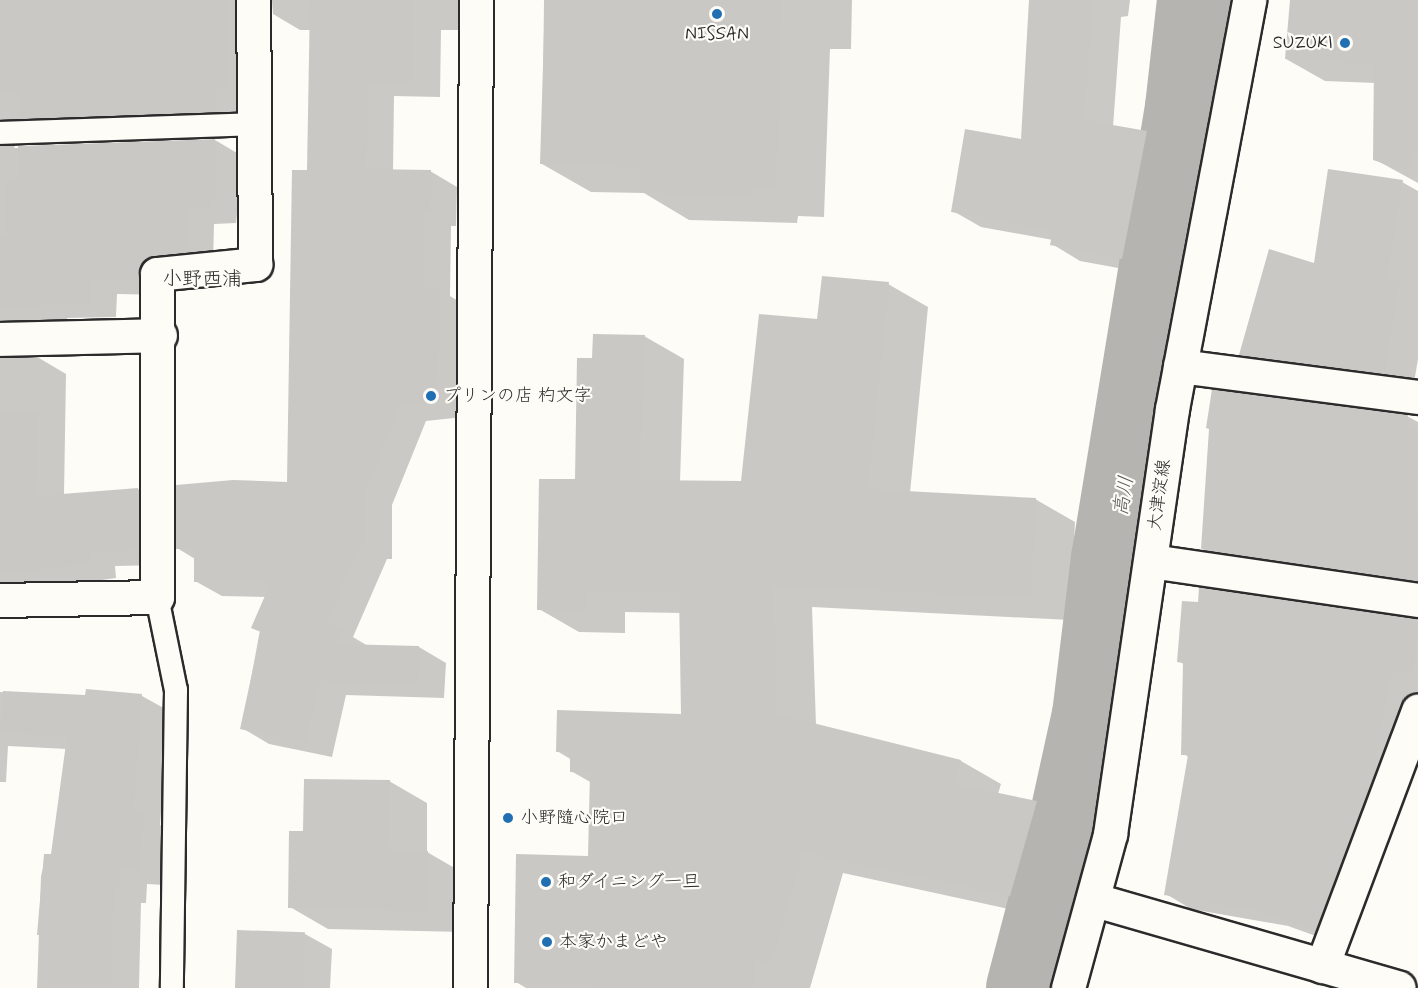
<!DOCTYPE html>
<meta charset="utf-8">
<style>
body{margin:0}
#map{position:relative;width:1418px;height:988px;overflow:hidden;background:#fdfcf7;font-family:Mynerve,"Klee One",sans-serif}
div>[style]{position:absolute}
.shadow>*{inset:0;background:#0003}
.river>*{height:87px;margin:-43.5px;padding:0 43.5px;transform-origin:43.5px;border-radius:43.5px;background:#b5b4b1}
.building>*{inset:0;background:#c9c8c4;transform-origin:0 0}
.roads{filter:drop-shadow(2px 0 #2b2b2b) drop-shadow(-2px 0 #2b2b2b) drop-shadow(0 2px #2b2b2b) drop-shadow(0 -2px #2b2b2b)}
.service>*{height:22px;margin:-11px;padding:0 11px;transform-origin:11px;border-radius:11px;background:#fdfcf7}
.minor>*{height:33px;margin:-16.5px;padding:0 16.5px;transform-origin:16.5px;border-radius:16.5px;background:#fdfcf7}
.tertiary>*{height:33px;margin:-16.5px;padding:0 16.5px;transform-origin:16.5px;border-radius:16.5px;background:#fdfcf7}
.primary>*{height:33px;margin:-16.5px;padding:0 16.5px;transform-origin:16.5px;border-radius:16.5px;background:#fdfcf7}
.dots>*{width:16px;height:16px;translate:-50% -50%;box-sizing:border-box;border:3px solid #fdfcf7;border-radius:50%}
span{translate:-50% -50%;white-space:nowrap;text-align:center;line-height:1.15;-webkit-text-stroke:4.5px #fdfcf7;paint-order:stroke}
.poi-label{font-size:18px;color:#2b2b2b}
.right{translate:-100% -50%;text-align:right}
.left{translate:0 -50%;text-align:left}
.street-label{font-size:18px;color:#2b2b2b}
.neighbourhood-label{font-size:20px;color:#2b2b2b}
.water-label{font-size:20px;color:#5b5b5a;font-style:italic}
</style>
<div id="map">
<div class="shadow">
<i style="clip-path:polygon(0 0,459px 0,459px 30px,441px 30px,440px 97px,394px 96px,393px 171px,430px 171px,457px 187px,456px 226px,451px 226px,450px 296px,468px 307px,463px 417px,426px 421px,392px 505px,392px 559px,387px 559px,353px 637px,368px 646px,419px 647px,446px 663px,444px 698px,346px 695px,332px 757px,269px 744px,242px 728px,266px 597px,222px 596px,195px 581px,195px 559px,177px 548px,288px 483px,308px 172px,311px 30px,300px 30px,273px 14px,272px 1px,264px 5px,241px 127px,19px 137px,14px 148px,215px 140px,242px 156px,244px 213px,237px 214px,236px 223px,214px 224px,213px 267px,174px 273px,165px 295px,117px 294px,116px 317px,67px 318px,67px 334px,8px 355px,39px 358px,66px 374px,64px 495px,138px 489px,165px 505px,165px 565px,115px 566px,116px 578px,51px 587px,0 587px)"></i>
<i style="clip-path:polygon(544px 0,852px 0,851px 49px,830px 49px,824px 217px,798px 216px,797px 223px,689px 220px,644px 193px,591px 192px,542px 164px)"></i>
<i style="clip-path:polygon(1031px 0,1130px 0,1128px 16px,1121px 17px,1113px 127px,1146px 133px,1175px 149px,1151px 274px,1080px 261px,1052px 244px,1053px 240px,981px 227px,953px 211px,1022px 141px)"></i>
<i style="clip-path:polygon(1292px 0,1418px 0,1418px 183px,1374px 159px,1376px 83px,1325px 81px,1286px 59px)"></i>
<i style="clip-path:polygon(1402px 182px,1418px 191px,1418px 359px,1413px 389px,1269px 370px,1241px 354px)"></i>
<i style="clip-path:polygon(888px 284px,928px 307px,910px 493px,1035px 499px,1075px 522px,1070px 620px,812px 607px,816px 725px,961px 761px,1001px 784px,998px 794px,1036px 802px,1076px 825px,1050px 918px,843px 873px,810px 988px,526px 988px,516px 982px,590px 857px,592px 783px,571px 771px,572px 760px,557px 751px,682px 716px,681px 613px,625px 612px,625px 633px,579px 632px,539px 609px,576px 481px,594px 360px,644px 336px,684px 359px,680px 482px,743px 482px,818px 321px)"></i>
<i style="clip-path:polygon(1407px 416px,1418px 422px,1418px 590px,1225px 561px,1203px 549px)"></i>
<i style="clip-path:polygon(1410px 619px,1418px 622px,1418px 743px,1341px 945px,1288px 926px,1191px 909px,1166px 894px,1189px 757px,1183px 754px,1185px 665px,1179px 661px)"></i>
<i style="clip-path:polygon(87px 691px,142px 696px,169px 711px,160px 825px,171px 832px,164px 885px,147px 884px,146px 903px,141px 903px,139px 988px,37px 988px,41px 876px,46px 856px,52px 856px,67px 749px,8px 746px,6px 782px,0 782px,0 692px,86px 696px)"></i>
<i style="clip-path:polygon(389px 781px,427px 803px,427px 852px,465px 874px,464px 932px,328px 929px,290px 907px,305px 832px)"></i>
<i style="clip-path:polygon(305px 934px,332px 949px,330px 988px,237px 988px)"></i>
</div>
<div class="river">
<i style="left:1029px;top:988px;width:142px;rotate:-75.3deg"></i>
<i style="left:1065px;top:851px;width:139px;rotate:-77.6deg"></i>
<i style="left:1095px;top:715px;width:157px;rotate:-83.1deg"></i>
<i style="left:1114px;top:559px;width:458px;rotate:-80.7deg"></i>
<i style="left:1188px;top:107px;width:108px;rotate:-83.6deg"></i>
</div>
<div class="building">
<i style="clip-path:polygon(0 0,228px 0,229px 86px,215px 88px,215px 112px,19px 119px,19px 93px,0 92px)"></i>
<i style="clip-path:polygon(310px 0,414px 0,413px 82px,367px 82px,366px 169px,431px 170px,430px 211px,424px 211px,423px 289px,441px 290px,436px 402px,399px 406px,366px 489px,366px 545px,360px 545px,326px 624px,343px 629px,338px 644px,419px 646px,418px 683px,319px 681px,306px 743px,240px 729px,261px 632px,251px 628px,271px 582px,194px 582px,194px 549px,176px 549px,176px 485px,233px 480px,287px 482px,292px 170px,307px 170px)"></i>
<i style="clip-path:polygon(545px 0,782px 0,776px 190px,750px 189px,749px 196px,639px 192px,640px 167px,540px 164px)"></i>
<i style="clip-path:polygon(1029px 0,1093px 0,1084px 120px,1147px 131px,1122px 259px,1050px 245px,1053px 230px,951px 212px,965px 129px,1021px 139px)"></i>
<i style="clip-path:polygon(1290px 0,1418px 0,1418px 152px,1411px 152px,1410px 172px,1373px 160px,1374px 64px,1285px 59px)"></i>
<i style="clip-path:polygon(215px 139px,217px 198px,210px 199px,210px 209px,188px 209px,187px 252px,147px 258px,140px 266px,138px 281px,90px 280px,90px 303px,0 307px,0 237px,6px 237px,6px 182px,18px 182px,18px 146px)"></i>
<i style="clip-path:polygon(1328px 169px,1403px 180px,1387px 280px,1400px 281px,1384px 374px,1239px 355px,1269px 249px,1314px 263px)"></i>
<i style="clip-path:polygon(822px 276px,889px 282px,868px 489px,1036px 498px,1031px 598px,773px 585px,777px 714px,961px 760px,955px 784px,1037px 801px,1010px 896px,803px 852px,771px 964px,754px 959px,754px 988px,594px 988px,594px 984px,514px 983px,516px 854px,588px 856px,590px 773px,570px 772px,570px 752px,556px 752px,557px 710px,681px 714px,679px 592px,586px 590px,585px 610px,537px 610px,539px 479px,575px 479px,577px 358px,592px 358px,593px 334px,645px 335px,639px 480px,741px 481px,759px 314px,817px 319px)"></i>
<i style="clip-path:polygon(1212px 389px,1408px 415px,1406px 430px,1418px 431px,1415px 512px,1418px 513px,1418px 581px,1201px 549px,1209px 429px,1206px 428px)"></i>
<i style="clip-path:polygon(0 412px,38px 412px,37px 496px,138px 488px,138px 550px,89px 551px,90px 564px,0 573px)"></i>
<i style="clip-path:polygon(1199px 587px,1418px 618px,1413px 674px,1391px 672px,1374px 773px,1315px 931px,1260px 911px,1164px 895px,1188px 755px,1181px 755px,1183px 663px,1177px 662px,1182px 601px,1198px 602px)"></i>
<i style="clip-path:polygon(86px 689px,142px 694px,133px 813px,145px 815px,138px 870px,121px 869px,119px 889px,114px 888px,111px 984px,39px 982px,41px 935px,37px 935px,44px 854px,51px 854px,67px 736px,1px 733px,3px 691px,85px 695px)"></i>
<i style="clip-path:polygon(304px 779px,390px 780px,389px 850px,428px 851px,427px 911px,288px 908px,289px 831px,303px 831px)"></i>
<i style="left:237px;top:930px;width:68px;height:58px;rotate:2deg"></i>
</div>
<div class="roads">
<div class="service">
<i style="left:0;top:133px;width:255px;rotate:-2deg"></i>
<i style="left:157px;top:597px;width:95px;rotate:78.5deg"></i>
<i style="left:176px;top:690px;width:298px;rotate:90.8deg"></i>
</div>
<div class="minor">
<i style="left:0;top:339px;width:160px;rotate:-1.4deg"></i>
<i style="left:1180px;top:366px;width:240px;rotate:7.4deg"></i>
<i style="left:1151px;top:561px;width:270px;rotate:8.3deg"></i>
<i style="left:0;top:600px;width:157px;rotate:-1.1deg"></i>
<i style="left:157px;top:597px;width:323px;rotate:-90deg"></i>
<i style="left:157px;top:274px;width:99px;rotate:-5.8deg"></i>
<i style="left:255px;top:264px;width:264px;rotate:-90.4deg"></i>
<i style="left:1095px;top:900px;width:316px;rotate:16.1deg"></i>
<i style="left:1322px;top:966px;width:273px;rotate:-69.4deg"></i>
</div>
<div class="tertiary">
<i style="left:470px;top:988px;width:988px;rotate:-89.65deg"></i>
</div>
<div class="primary">
<i style="left:1068px;top:988px;width:160px;rotate:-74.7deg"></i>
<i style="left:1110px;top:834px;width:429px;rotate:-81.7deg"></i>
<i style="left:1172px;top:409px;width:416px;rotate:-79.3deg"></i>
</div>
</div>
<div class="dots">
<i style="left:717px;top:14px;background:#1f6fb2"></i>
<i style="left:1345px;top:43px;background:#1f6fb2"></i>
<i style="left:431px;top:396px;background:#1f6fb2"></i>
<i style="left:508px;top:818px;background:#1f6fb2"></i>
<i style="left:546px;top:882px;background:#1f6fb2"></i>
<i style="left:547px;top:942px;background:#1f6fb2"></i>
</div>
<div class="poi-label">
<span style="left:717px;top:34px">NISSAN</span>
<span class="right" style="left:1333px;top:43px">SUZUKI</span>
<span class="left" style="left:443px;top:396px">プリンの店 杓文字</span>
<span class="left" style="left:520px;top:818px">小野隨心院口</span>
<span class="left" style="left:558px;top:882px">和ダイニング一旦</span>
<span class="left" style="left:559px;top:942px">本家かまどや</span>
</div>
<div class="street-label">
<span style="left:1160px;top:495px;rotate:-82deg">大津淀線</span>
</div>
<div class="neighbourhood-label">
<span style="left:202px;top:279px">小野西浦</span>
</div>
<div class="water-label">
<span style="left:1124px;top:496px;rotate:-81deg">高川</span>
</div>
</div>
